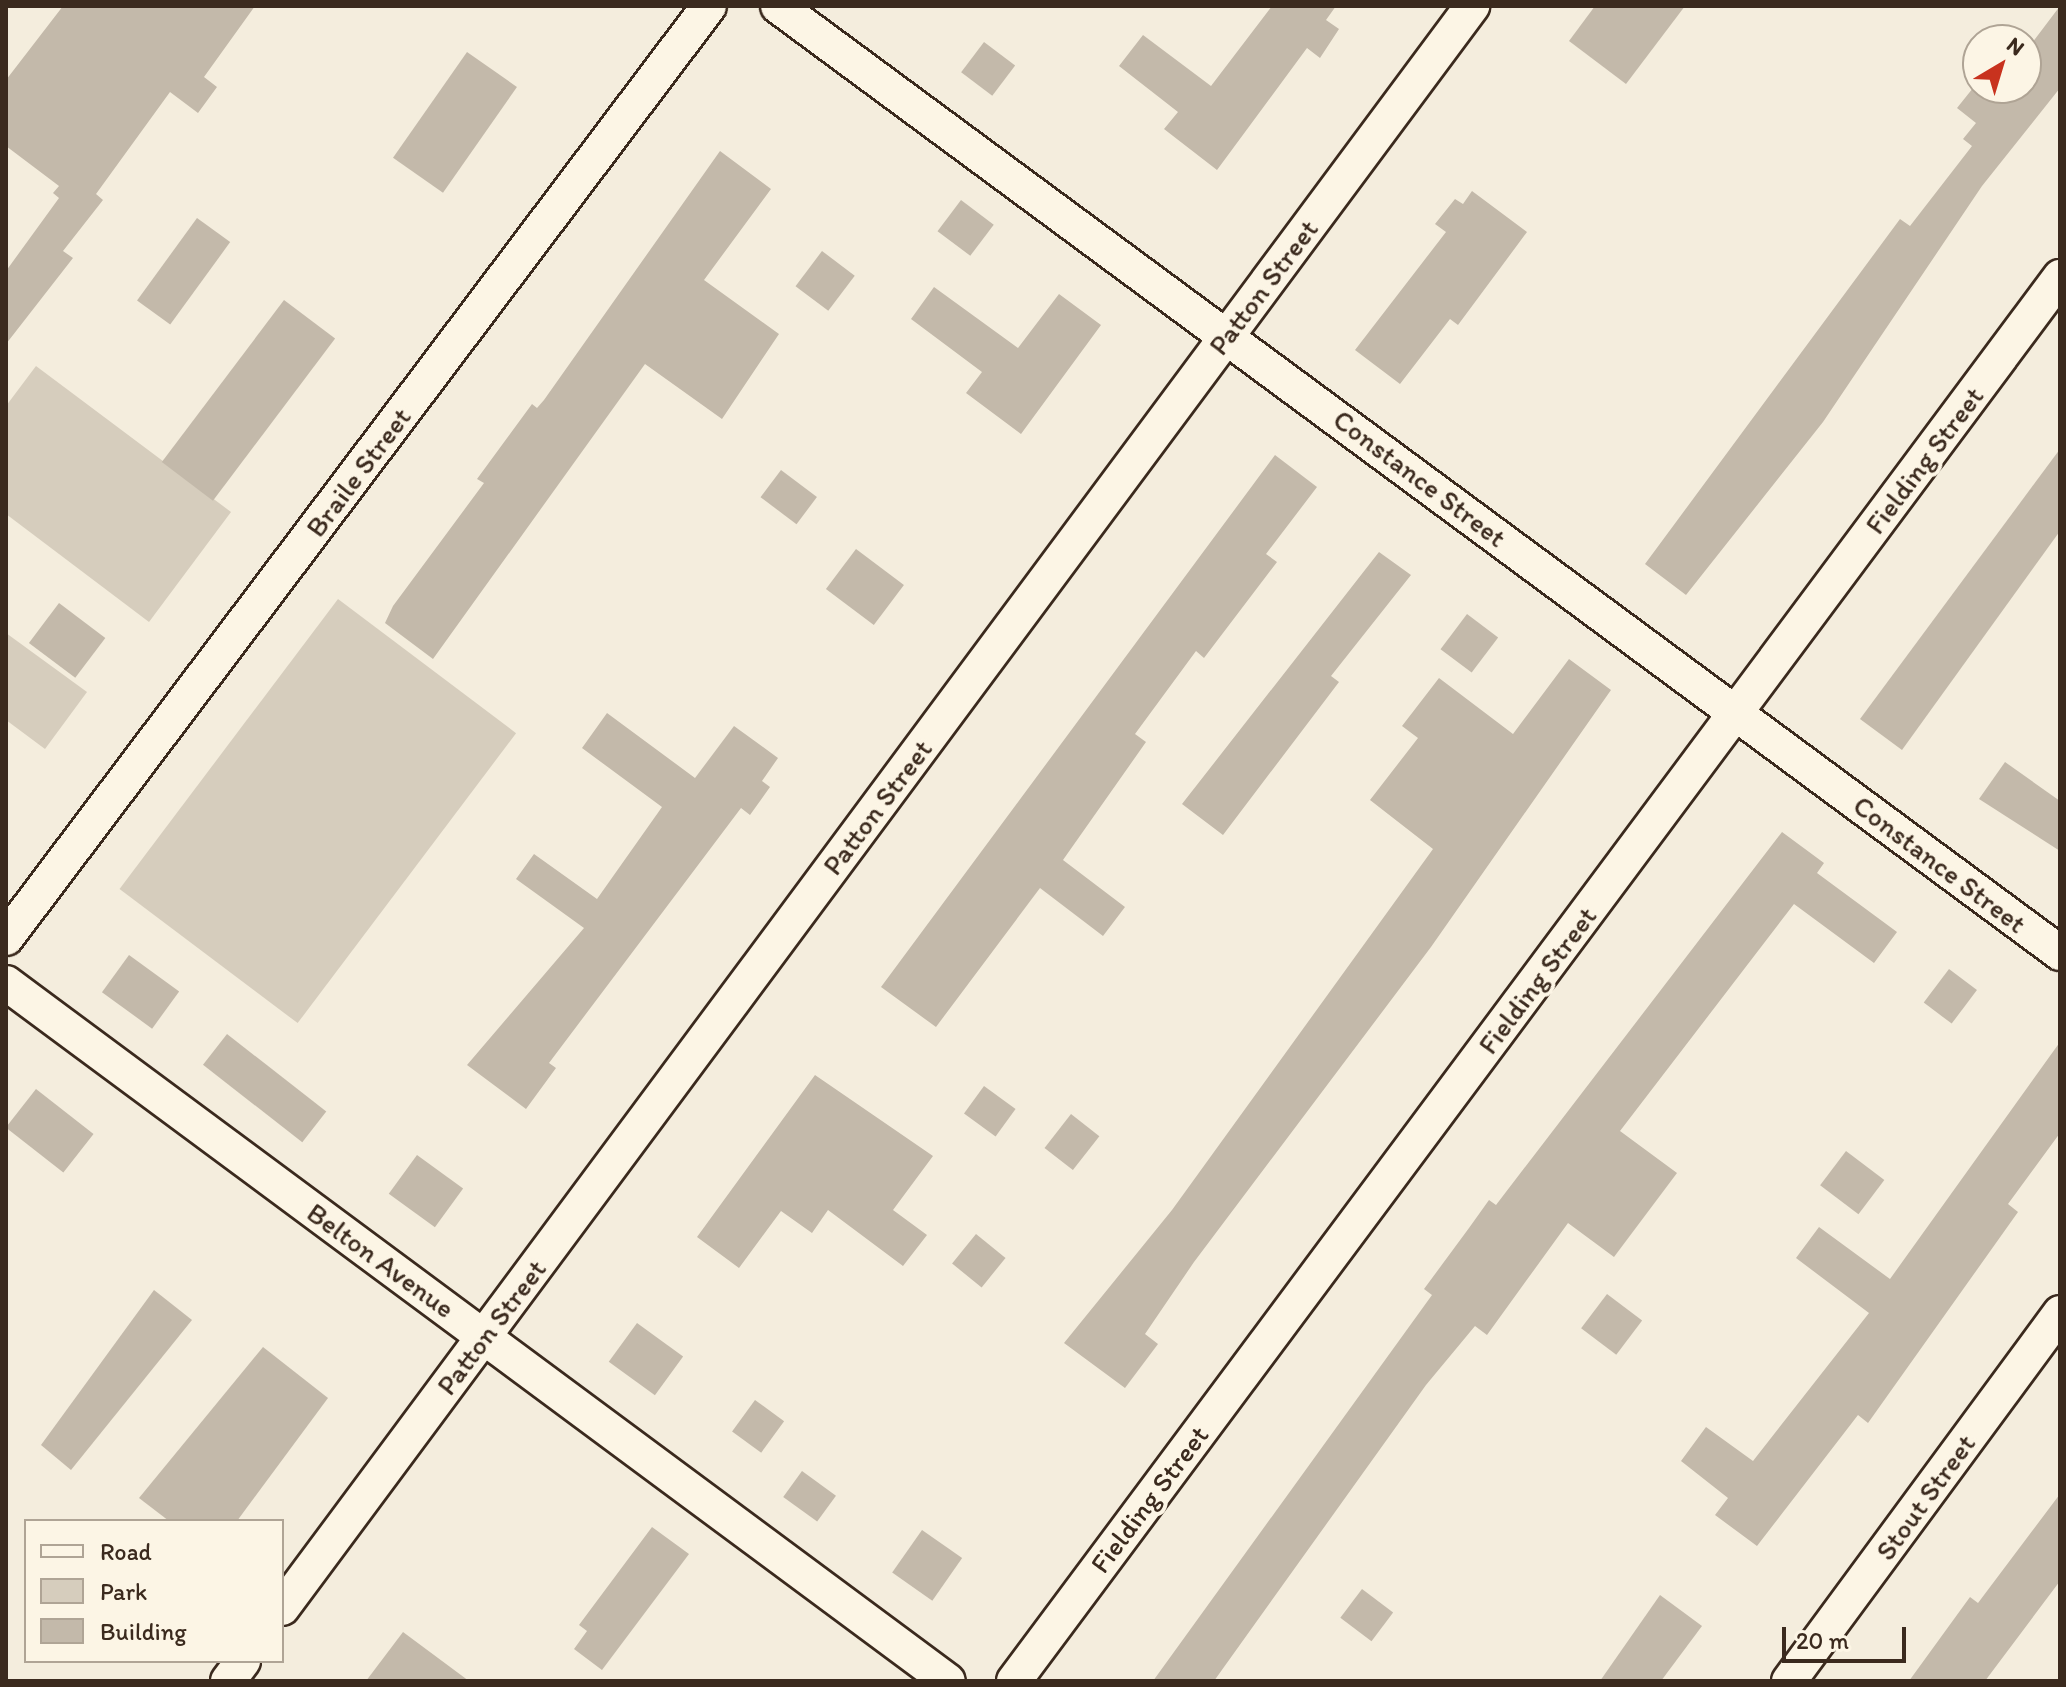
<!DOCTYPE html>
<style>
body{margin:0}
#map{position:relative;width:2066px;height:1687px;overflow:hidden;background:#f4eddd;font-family:Itim,sans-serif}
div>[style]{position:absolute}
.green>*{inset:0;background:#d6cdbd;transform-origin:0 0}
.building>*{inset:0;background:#c3b9aa;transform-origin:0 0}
.roads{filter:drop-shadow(2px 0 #3b2a1e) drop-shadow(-2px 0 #3b2a1e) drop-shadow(0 2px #3b2a1e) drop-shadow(0 -2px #3b2a1e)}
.street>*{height:34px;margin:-17px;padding:0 17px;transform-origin:17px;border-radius:17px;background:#fcf5e5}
span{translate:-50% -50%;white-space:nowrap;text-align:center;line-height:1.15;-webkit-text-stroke:8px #fcf5e5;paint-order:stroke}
.street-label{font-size:28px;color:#3b2a1e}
.frame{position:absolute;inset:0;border:8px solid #3b2a1e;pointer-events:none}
.legend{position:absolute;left:24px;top:1519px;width:260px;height:144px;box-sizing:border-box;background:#fcf5e5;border:2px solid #afa495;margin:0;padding:10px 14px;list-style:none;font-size:24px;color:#3b2a1e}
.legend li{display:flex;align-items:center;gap:16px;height:40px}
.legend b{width:40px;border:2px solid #afa495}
.north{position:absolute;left:1962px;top:24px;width:80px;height:80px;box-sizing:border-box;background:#fcf5e5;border:2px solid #afa495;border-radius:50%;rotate:38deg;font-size:22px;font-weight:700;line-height:32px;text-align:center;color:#3b2a1e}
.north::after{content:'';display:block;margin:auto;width:28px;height:36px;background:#c8321e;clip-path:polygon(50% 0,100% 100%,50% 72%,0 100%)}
.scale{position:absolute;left:1782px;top:1627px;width:124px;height:36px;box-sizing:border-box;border:4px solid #3b2a1e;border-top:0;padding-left:10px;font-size:24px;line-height:28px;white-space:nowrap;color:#3b2a1e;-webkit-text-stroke:6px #fcf5e5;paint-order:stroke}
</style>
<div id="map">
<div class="green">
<i style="clip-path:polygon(36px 366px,231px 512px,149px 622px,6px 514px,6px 406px)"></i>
<i style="left:338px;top:599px;width:223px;height:363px;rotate:37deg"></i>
<i style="clip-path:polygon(6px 633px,87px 692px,45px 749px,6px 720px)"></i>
</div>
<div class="building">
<i style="clip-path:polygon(63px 6px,255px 6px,204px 77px,217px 87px,198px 113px,170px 92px,96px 194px,103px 200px,63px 251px,73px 258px,6px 344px,6px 271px,59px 198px,53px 193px,59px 186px,6px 146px,6px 80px)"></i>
<i style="clip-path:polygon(1272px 6px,1336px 6px,1326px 20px,1339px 29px,1320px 58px,1307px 48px,1217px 170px,1164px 129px,1178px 112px,1119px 66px,1143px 35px,1211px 86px)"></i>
<i style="clip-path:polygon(1595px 6px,1685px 6px,1626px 84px,1569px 41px)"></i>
<i style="clip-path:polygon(2060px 6px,2060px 88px,1982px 186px,1823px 422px,1686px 595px,1645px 564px,1900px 219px,1910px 226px,1972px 146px,1963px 139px,1976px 123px,1957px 108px,1973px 88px,2026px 88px,2026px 51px)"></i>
<i style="left:984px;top:42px;width:39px;height:38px;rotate:37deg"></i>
<i style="left:467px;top:52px;width:61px;height:129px;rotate:35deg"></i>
<i style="clip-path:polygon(720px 151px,771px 189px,704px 280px,779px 334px,722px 419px,645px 364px,433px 659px,385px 623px,393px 606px,484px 483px,477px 479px,532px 404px,537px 408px,544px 400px)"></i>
<i style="clip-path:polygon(1472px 191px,1527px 232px,1458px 325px,1450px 319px,1400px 384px,1355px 350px,1446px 232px,1435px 224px,1455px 199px,1463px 204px)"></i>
<i style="left:961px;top:200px;width:41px;height:39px;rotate:37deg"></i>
<i style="left:197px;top:218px;width:41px;height:102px;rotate:36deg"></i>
<i style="left:822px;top:251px;width:41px;height:44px;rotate:37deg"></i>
<i style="clip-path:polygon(934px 287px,1018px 348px,1059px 294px,1101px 325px,1021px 434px,966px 393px,982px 372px,911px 319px)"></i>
<i style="left:284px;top:300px;width:64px;height:203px;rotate:37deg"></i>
<i style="clip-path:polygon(2060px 449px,2060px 531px,1902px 750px,1860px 719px)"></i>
<i style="clip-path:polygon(1275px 455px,1317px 487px,1266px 554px,1277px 562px,1204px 658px,1196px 651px,1135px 734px,1146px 742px,1063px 860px,1125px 907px,1103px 936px,1040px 888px,936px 1027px,881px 987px)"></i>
<i style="left:781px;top:470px;width:45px;height:34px;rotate:37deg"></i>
<i style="left:856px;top:549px;width:60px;height:50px;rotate:37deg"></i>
<i style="clip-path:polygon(1379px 552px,1411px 575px,1331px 676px,1339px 682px,1223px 835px,1182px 804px)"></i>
<i style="left:59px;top:603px;width:58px;height:50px;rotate:37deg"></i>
<i style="left:1467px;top:614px;width:39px;height:44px;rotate:37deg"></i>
<i style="clip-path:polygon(1569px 659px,1611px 690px,1431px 947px,1194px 1262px,1145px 1334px,1158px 1344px,1125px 1388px,1064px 1343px,1172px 1210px,1433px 849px,1370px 800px,1418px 738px,1402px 726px,1439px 678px,1513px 734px)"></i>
<i style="clip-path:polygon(607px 713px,695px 778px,734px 726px,778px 758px,762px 781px,770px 787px,750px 815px,741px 808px,549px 1063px,556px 1068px,526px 1109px,467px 1065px,584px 928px,516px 879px,534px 854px,597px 899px,662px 807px,582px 748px)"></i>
<i style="clip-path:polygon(2005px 762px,2060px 801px,2060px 851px,1979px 799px)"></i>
<i style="clip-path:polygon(1782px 832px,1824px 863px,1817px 873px,1897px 932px,1874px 963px,1794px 904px,1620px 1131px,1677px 1173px,1614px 1257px,1568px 1223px,1487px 1335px,1475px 1326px,1426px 1385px,1214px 1681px,1153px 1681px,1432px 1295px,1424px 1289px,1469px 1228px,1489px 1200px,1496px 1205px)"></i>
<i style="left:129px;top:955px;width:62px;height:46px;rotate:36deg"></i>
<i style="left:1949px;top:969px;width:35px;height:42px;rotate:37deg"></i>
<i style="left:227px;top:1034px;width:126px;height:39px;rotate:38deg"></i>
<i style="clip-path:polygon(2060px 1042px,2060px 1133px,2008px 1204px,2018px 1212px,1868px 1423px,1858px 1415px,1757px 1546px,1715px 1515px,1728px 1498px,1681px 1461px,1706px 1427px,1753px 1461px,1869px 1313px,1796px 1258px,1819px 1227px,1890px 1279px)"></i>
<i style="clip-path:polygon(815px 1075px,933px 1156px,893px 1210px,927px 1235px,903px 1266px,828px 1210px,812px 1233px,781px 1211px,739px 1268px,697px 1237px)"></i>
<i style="left:984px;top:1086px;width:39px;height:34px;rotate:36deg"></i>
<i style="left:36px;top:1089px;width:73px;height:49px;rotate:38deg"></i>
<i style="left:1071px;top:1114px;width:36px;height:43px;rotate:38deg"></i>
<i style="left:1846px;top:1151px;width:48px;height:43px;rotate:37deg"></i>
<i style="left:417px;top:1155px;width:57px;height:48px;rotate:36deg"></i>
<i style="left:976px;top:1234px;width:38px;height:38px;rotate:39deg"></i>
<i style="clip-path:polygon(154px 1290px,192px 1320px,71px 1470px,41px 1445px)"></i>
<i style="left:1607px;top:1294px;width:44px;height:43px;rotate:37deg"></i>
<i style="left:637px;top:1323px;width:57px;height:48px;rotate:36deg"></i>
<i style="clip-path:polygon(263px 1347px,328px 1398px,237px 1521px,169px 1521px,139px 1498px)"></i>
<i style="left:755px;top:1400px;width:36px;height:39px;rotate:36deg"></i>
<i style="left:802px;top:1471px;width:42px;height:32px;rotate:36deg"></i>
<i style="clip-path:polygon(2060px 1494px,2060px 1581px,1985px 1681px,1909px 1681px,1970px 1597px,1978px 1603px)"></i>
<i style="clip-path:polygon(652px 1527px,689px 1554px,602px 1670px,574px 1649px,587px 1631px,579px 1625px)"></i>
<i style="left:922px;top:1530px;width:49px;height:52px;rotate:35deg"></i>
<i style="left:1362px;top:1589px;width:39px;height:36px;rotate:37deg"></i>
<i style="clip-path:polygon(1660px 1595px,1702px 1626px,1661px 1681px,1600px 1681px)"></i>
<i style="clip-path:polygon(403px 1632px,469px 1681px,366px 1681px)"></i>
</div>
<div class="roads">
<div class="street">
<i style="left:778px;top:6px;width:1594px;rotate:36.45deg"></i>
<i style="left:6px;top:938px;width:1167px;rotate:-52.97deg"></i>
<i style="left:6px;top:983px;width:1172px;rotate:36.54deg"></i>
<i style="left:282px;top:1608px;width:1996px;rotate:-53.39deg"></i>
<i style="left:228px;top:1681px;width:25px;rotate:-53deg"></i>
<i style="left:1014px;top:1681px;width:1751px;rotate:-53.31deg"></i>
<i style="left:1789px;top:1681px;width:457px;rotate:-53.6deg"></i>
</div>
</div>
<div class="street-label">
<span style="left:1263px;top:287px;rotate:-53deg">Patton Street</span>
<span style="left:1924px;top:460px;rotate:-53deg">Fielding Street</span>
<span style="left:358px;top:472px;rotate:-53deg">Braile Street</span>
<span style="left:1420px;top:478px;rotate:37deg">Constance Street</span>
<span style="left:877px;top:807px;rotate:-53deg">Patton Street</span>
<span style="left:1940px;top:864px;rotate:37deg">Constance Street</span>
<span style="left:1537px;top:980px;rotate:-53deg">Fielding Street</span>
<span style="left:381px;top:1260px;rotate:36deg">Belton Avenue</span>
<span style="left:491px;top:1327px;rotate:-53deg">Patton Street</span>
<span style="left:1925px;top:1497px;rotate:-54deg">Stout Street</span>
<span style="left:1149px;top:1499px;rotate:-53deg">Fielding Street</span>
</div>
<div class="frame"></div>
<ul class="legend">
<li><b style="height:10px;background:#fcf5e5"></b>Road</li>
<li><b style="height:22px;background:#d6cdbd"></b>Park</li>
<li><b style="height:22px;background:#c3b9aa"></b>Building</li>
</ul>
<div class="north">N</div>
<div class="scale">20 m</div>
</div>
